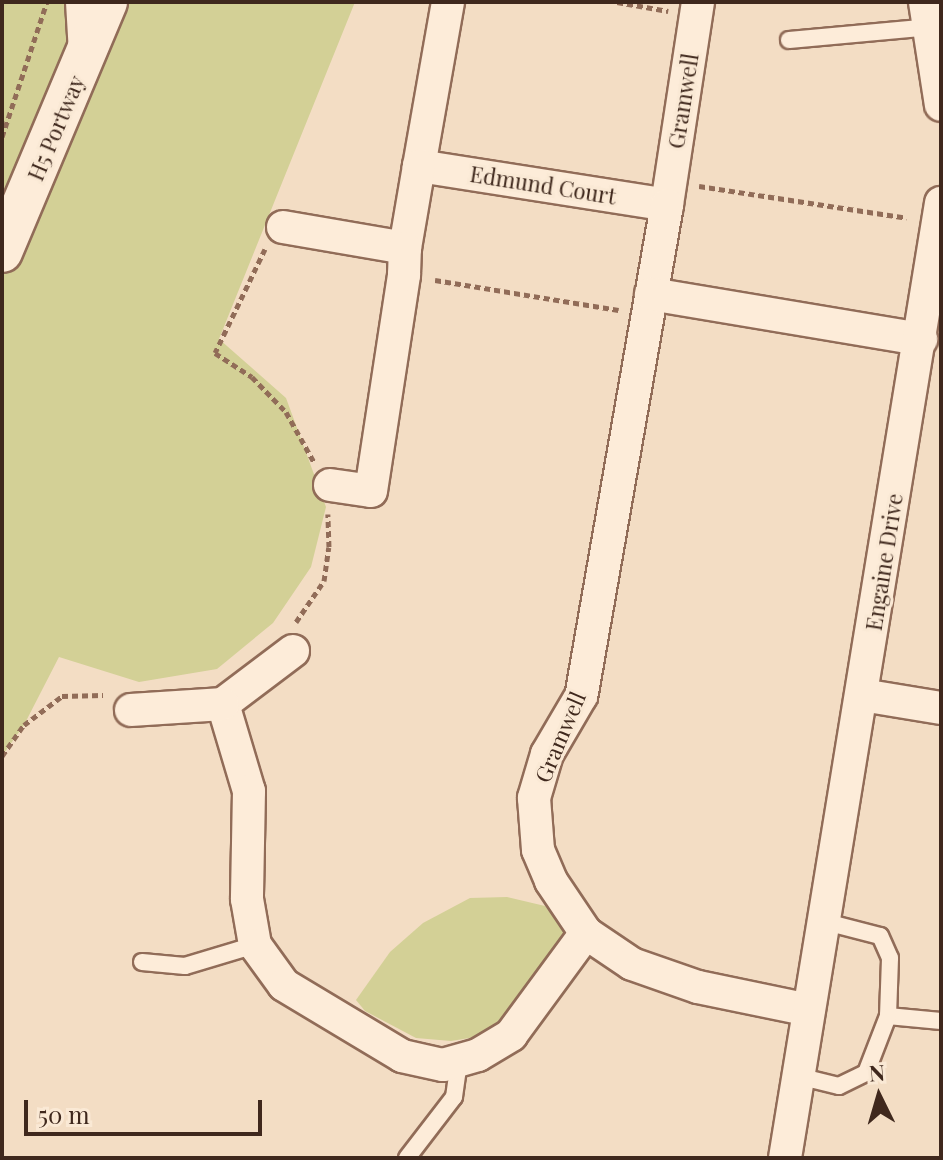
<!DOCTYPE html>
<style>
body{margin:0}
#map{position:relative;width:943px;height:1160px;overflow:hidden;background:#f3ddc4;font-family:"Playfair Display",serif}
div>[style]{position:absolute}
.green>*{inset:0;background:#d3d096}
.path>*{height:5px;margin-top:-2.5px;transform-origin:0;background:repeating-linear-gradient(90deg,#916c58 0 6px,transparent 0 10px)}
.roads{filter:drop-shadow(2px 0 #916c58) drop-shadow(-2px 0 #916c58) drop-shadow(0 2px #916c58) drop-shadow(0 -2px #916c58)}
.service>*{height:16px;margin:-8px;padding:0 8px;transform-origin:8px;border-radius:8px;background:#fdecd9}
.minor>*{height:32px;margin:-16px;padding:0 16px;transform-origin:16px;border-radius:16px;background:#fdecd9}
.tertiary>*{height:40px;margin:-20px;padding:0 20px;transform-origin:20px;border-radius:20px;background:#fdecd9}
span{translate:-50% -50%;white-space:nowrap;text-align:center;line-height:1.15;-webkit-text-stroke:6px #fae9d5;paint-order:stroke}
.street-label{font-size:22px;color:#3f281d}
.frame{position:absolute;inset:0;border:4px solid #3f281d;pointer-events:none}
.north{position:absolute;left:839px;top:1056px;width:80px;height:80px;-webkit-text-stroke:6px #fae9d5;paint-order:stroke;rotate:355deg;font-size:22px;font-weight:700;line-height:32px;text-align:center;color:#3f281d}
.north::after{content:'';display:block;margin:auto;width:28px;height:36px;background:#3f281d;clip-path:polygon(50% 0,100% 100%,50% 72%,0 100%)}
.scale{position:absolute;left:24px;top:1100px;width:238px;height:36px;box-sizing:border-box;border:4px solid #3f281d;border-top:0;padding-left:10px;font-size:24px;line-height:28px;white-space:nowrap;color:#3f281d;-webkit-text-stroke:6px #fae9d5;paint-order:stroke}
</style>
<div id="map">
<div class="green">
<i style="clip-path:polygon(2px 2px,355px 2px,219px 339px,286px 398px,326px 507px,311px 567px,273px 623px,217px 669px,139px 682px,59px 657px,24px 725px,2px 756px)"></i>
<i style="clip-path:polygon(507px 897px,545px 906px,567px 933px,519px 1001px,482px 1036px,451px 1041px,416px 1038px,365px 1011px,356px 1000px,390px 952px,423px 923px,470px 898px)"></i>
</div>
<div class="path">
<i style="left:617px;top:2px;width:52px;rotate:10deg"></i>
<i style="left:2px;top:137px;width:142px;rotate:-71.6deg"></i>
<i style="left:699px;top:186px;width:210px;rotate:8.7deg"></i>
<i style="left:265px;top:249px;width:115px;rotate:115.7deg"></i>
<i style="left:215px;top:353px;width:44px;rotate:33deg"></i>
<i style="left:252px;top:377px;width:49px;rotate:45.8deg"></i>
<i style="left:286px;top:412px;width:57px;rotate:60.8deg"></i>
<i style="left:435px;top:280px;width:186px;rotate:9.3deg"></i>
<i style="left:296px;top:622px;width:50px;rotate:-55.7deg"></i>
<i style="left:324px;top:581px;width:34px;rotate:-82deg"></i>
<i style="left:329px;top:547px;width:33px;rotate:-92deg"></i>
<i style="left:2px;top:756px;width:38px;rotate:-55deg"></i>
<i style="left:24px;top:725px;width:48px;rotate:-37.3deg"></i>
<i style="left:62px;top:696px;width:41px;rotate:-1.4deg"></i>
</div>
<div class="roads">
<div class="service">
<i style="left:789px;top:40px;width:143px;rotate:-5.2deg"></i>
<i style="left:142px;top:962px;width:43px;rotate:5.3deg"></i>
<i style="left:185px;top:966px;width:73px;rotate:-16.7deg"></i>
<i style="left:888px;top:1016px;width:53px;rotate:5.4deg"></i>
<i style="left:798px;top:1076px;width:42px;rotate:13.7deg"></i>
<i style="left:839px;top:1086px;width:30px;rotate:-26deg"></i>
<i style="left:866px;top:1073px;width:61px;rotate:-68.9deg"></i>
<i style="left:888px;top:1016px;width:58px;rotate:-88deg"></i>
<i style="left:890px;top:958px;width:24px;rotate:-114deg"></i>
<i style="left:880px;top:936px;width:56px;rotate:-165.5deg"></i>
<i style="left:407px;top:1158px;width:77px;rotate:-52.4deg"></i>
<i style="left:454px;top:1097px;width:37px;rotate:-82deg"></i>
</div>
<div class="minor">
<i style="left:82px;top:2px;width:50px;rotate:86.6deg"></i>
<i style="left:448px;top:2px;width:167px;rotate:100deg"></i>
<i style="left:419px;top:166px;width:251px;rotate:8.9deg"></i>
<i style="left:698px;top:2px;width:205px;rotate:98.7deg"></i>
<i style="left:667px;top:205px;width:498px;rotate:99.9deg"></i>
<i style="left:581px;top:696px;width:67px;rotate:120.4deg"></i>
<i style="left:547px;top:754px;width:46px;rotate:106.5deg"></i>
<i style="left:534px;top:798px;width:52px;rotate:85.6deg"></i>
<i style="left:538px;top:850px;width:34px;rotate:67deg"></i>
<i style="left:551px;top:881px;width:63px;rotate:56.1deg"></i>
<i style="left:586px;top:933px;width:55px;rotate:34deg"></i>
<i style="left:632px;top:964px;width:70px;rotate:19.2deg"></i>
<i style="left:698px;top:987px;width:113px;rotate:11.7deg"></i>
<i style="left:925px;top:2px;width:104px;rotate:81.2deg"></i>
<i style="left:283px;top:227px;width:124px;rotate:9.8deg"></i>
<i style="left:405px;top:248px;width:83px;rotate:-80.3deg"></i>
<i style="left:651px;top:294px;width:274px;rotate:9.5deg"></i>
<i style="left:330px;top:485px;width:41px;rotate:8.3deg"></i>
<i style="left:371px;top:491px;width:219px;rotate:-81.3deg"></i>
<i style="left:404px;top:275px;width:27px;rotate:-88deg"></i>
<i style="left:293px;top:651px;width:88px;rotate:142.9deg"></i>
<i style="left:223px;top:704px;width:91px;rotate:73.4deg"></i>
<i style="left:249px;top:791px;width:108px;rotate:91.1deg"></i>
<i style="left:247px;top:899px;width:47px;rotate:80.1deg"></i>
<i style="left:255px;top:945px;width:49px;rotate:54.1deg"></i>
<i style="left:284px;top:985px;width:138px;rotate:31deg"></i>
<i style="left:402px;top:1056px;width:42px;rotate:12.4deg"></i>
<i style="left:443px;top:1065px;width:36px;rotate:-16deg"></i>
<i style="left:478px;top:1055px;width:39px;rotate:-31deg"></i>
<i style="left:511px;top:1035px;width:127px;rotate:-53.7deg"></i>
<i style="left:862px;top:695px;width:80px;rotate:9.3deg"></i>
<i style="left:131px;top:710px;width:92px;rotate:-3.7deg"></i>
<i style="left:785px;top:1158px;width:968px;rotate:-80.72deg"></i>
</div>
<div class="tertiary">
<i style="left:2px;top:252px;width:271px;rotate:-67.2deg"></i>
</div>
</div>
<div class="street-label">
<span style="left:683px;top:101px;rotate:-81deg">Gramwell</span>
<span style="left:56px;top:128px;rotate:-67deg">H5 Portway</span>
<span style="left:543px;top:185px;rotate:9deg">Edmund Court</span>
<span style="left:884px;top:562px;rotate:-81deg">Engaine Drive</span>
<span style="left:560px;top:737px;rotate:-67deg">Gramwell</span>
</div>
<div class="frame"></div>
<div class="north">N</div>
<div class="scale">50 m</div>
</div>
